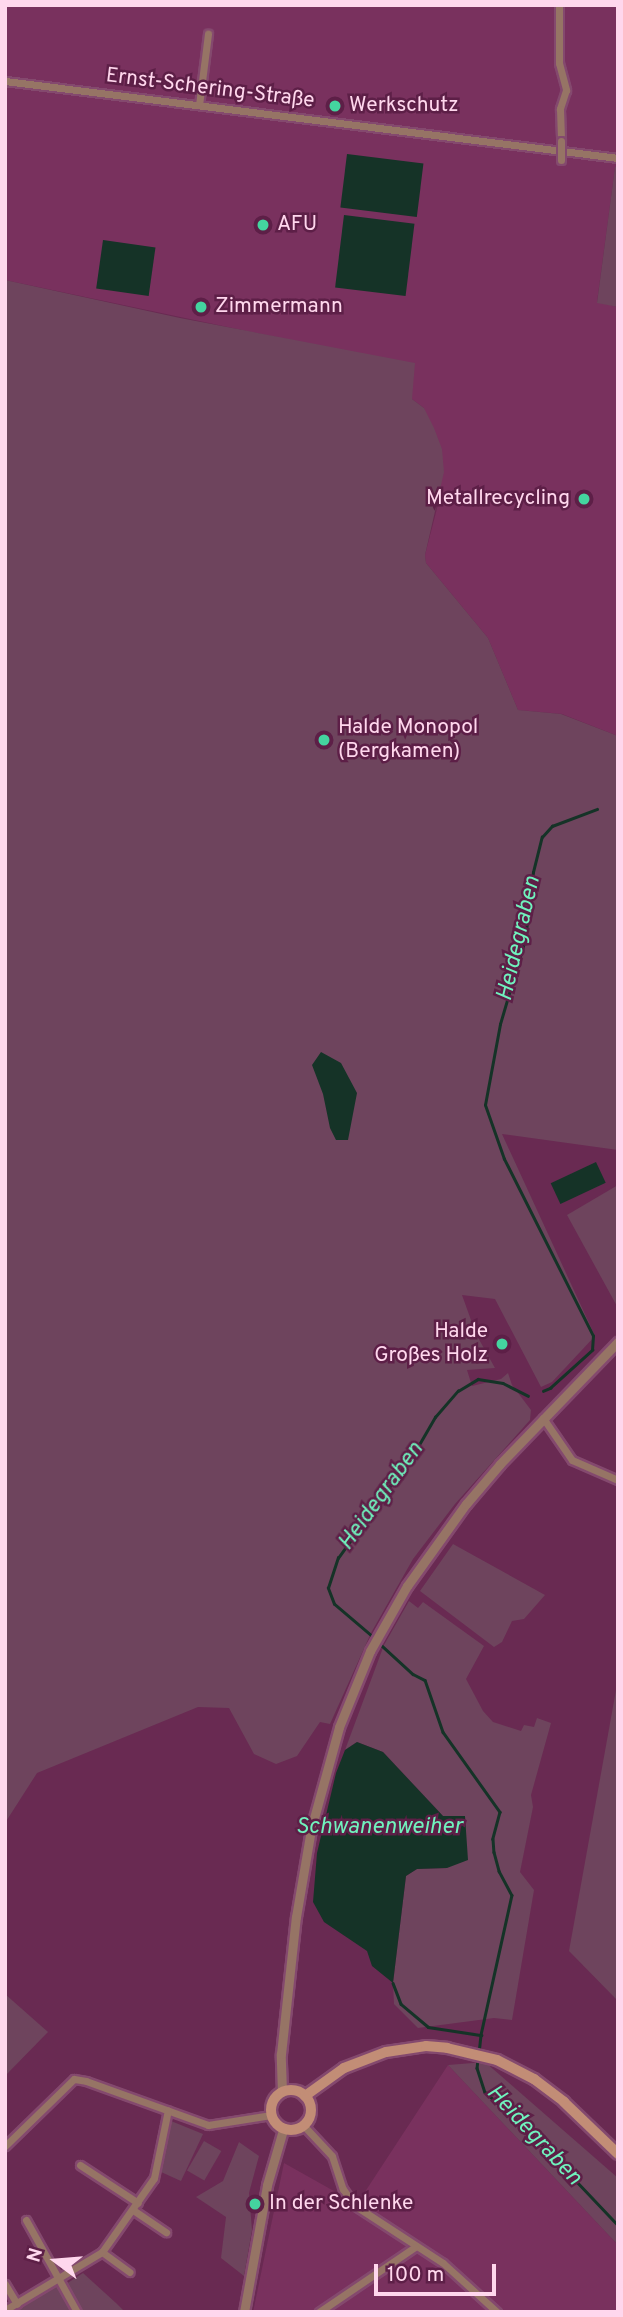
<!DOCTYPE html>
<meta charset="utf-8">
<style>
body{margin:0}
#map{position:relative;width:623px;height:2317px;overflow:hidden;background:#692a52;font-family:Overpass,sans-serif}
div>[style]{position:absolute}
.built>*{inset:0;background:#79315e}
.green>*{inset:0;background:#6e445d;transform-origin:0 0}
.water>*{inset:0;background:#153327;transform-origin:0 0}
.stream>*{height:2.5px;margin:-1.25px;padding:0 1.25px;transform-origin:1.25px;border-radius:1.25px;background:#153327}
.roads{filter:drop-shadow(2px 0 #84496e) drop-shadow(-2px 0 #84496e) drop-shadow(0 2px #84496e) drop-shadow(0 -2px #84496e)}
.minor>*{height:7px;margin:-3.5px;padding:0 3.5px;transform-origin:3.5px;border-radius:3.5px;background:#967465}
.tertiary>*{height:9px;margin:-4.5px;padding:0 4.5px;transform-origin:4.5px;border-radius:4.5px;background:#967465}
.secondary>*{height:10px;margin:-5px;padding:0 5px;transform-origin:5px;border-radius:5px;background:#c28d76}
.secondary>.ring{margin:-5px;padding:0;box-sizing:content-box;background:none;border:10px solid #c28d76;border-radius:50%}
.bridges{filter:drop-shadow(2px 0 #84496e) drop-shadow(-2px 0 #84496e) drop-shadow(0 2px #84496e) drop-shadow(0 -2px #84496e)}
.minor-bridge>*{height:7px;margin:-3.5px;padding:0 3.5px;transform-origin:3.5px;border-radius:3.5px;background:#967465}
.dots>*{width:19px;height:19px;translate:-50% -50%;box-sizing:border-box;border:4px solid #5d1f47;border-radius:50%}
span{translate:-50% -50%;white-space:nowrap;text-align:center;line-height:1.15;-webkit-text-stroke:5px #5d1f47;paint-order:stroke}
.street-label{font-size:21px;color:#ffd7ed}
.poi-label{font-size:21px;color:#ffd7ed}
.left{translate:0 -50%;text-align:left}
.right{translate:-100% -50%;text-align:right}
.water-label{font-size:23px;color:#70f2bd;font-style:italic}
.frame{position:absolute;inset:0;border:7px solid #ffd7ed;pointer-events:none}
.north{position:absolute;left:21px;top:2226px;width:70px;height:70px;-webkit-text-stroke:5px #5d1f47;paint-order:stroke;rotate:286deg;font-size:19px;font-weight:700;line-height:28px;text-align:center;color:#ffd7ed}
.north::after{content:'';display:block;margin:auto;width:24px;height:32px;background:#ffd7ed;clip-path:polygon(50% 0,100% 100%,50% 72%,0 100%)}
.scale{position:absolute;left:374px;top:2264px;width:122px;height:32px;box-sizing:border-box;border:4px solid #ffd7ed;border-top:0;padding-left:9px;font-size:21px;line-height:24px;white-space:nowrap;color:#ffd7ed;-webkit-text-stroke:5px #5d1f47;paint-order:stroke}
</style>
<div id="map">
<div class="built">
<i style="clip-path:polygon(5px 5px,618px 5px,618px 167px,615px 168px,597px 302px,618px 307px,618px 736px,562px 714px,518px 710px,488px 638px,426px 563px,425px 555px,441px 493px,424px 408px,412px 399px,285px 339px,5px 280px)"></i>
<i style="clip-path:polygon(448px 2065px,618px 2245px,618px 2312px,253px 2312px,284px 2163px,357px 2204px)"></i>
</div>
<div class="green">
<i style="clip-path:polygon(615px 167px,618px 167px,618px 307px,597px 303px)"></i>
<i style="clip-path:polygon(5px 280px,180px 318px,415px 363px,412px 399px,424px 408px,434px 428px,442px 449px,444px 472px,425px 555px,426px 563px,488px 638px,518px 710px,561px 714px,618px 736px,618px 1150px,502px 1134px,595px 1336px,552px 1382px,541px 1387px,495px 1299px,462px 1295px,476px 1334px,495px 1368px,467px 1370px,472px 1386px,501px 1379px,508px 1373px,512px 1385px,531px 1410px,530px 1420px,455px 1504px,413px 1559px,371px 1633px,330px 1724px,320px 1722px,297px 1756px,276px 1764px,254px 1754px,229px 1708px,198px 1707px,37px 1773px,5px 1823px)"></i>
<i style="clip-path:polygon(618px 1185px,618px 1308px,567px 1215px)"></i>
<i style="clip-path:polygon(453px 1544px,545px 1595px,524px 1619px,512px 1621px,502px 1642px,494px 1647px,420px 1591px)"></i>
<i style="clip-path:polygon(409px 1601px,418px 1608px,423px 1602px,484px 1646px,466px 1679px,483px 1711px,493px 1722px,521px 1731px,524px 1725px,534px 1727px,537px 1718px,551px 1723px,531px 1795px,533px 1807px,520px 1872px,534px 1890px,512px 2020px,494px 2018px,418px 2028px,394px 2004px,393px 1983px,406px 1876px,417px 1869px,447px 1868px,464px 1816px,443px 1816px,383px 1752px,357px 1742px,345px 1750px,384px 1645px)"></i>
<i style="clip-path:polygon(618px 1679px,618px 2001px,569px 1951px)"></i>
<i style="clip-path:polygon(5px 1994px,48px 2032px,5px 2076px)"></i>
<i style="clip-path:polygon(485px 2062px,618px 2178px,618px 2245px,448px 2065px)"></i>
<i style="clip-path:polygon(171px 2121px,203px 2134px,181px 2181px,161px 2172px)"></i>
<i style="left:204px;top:2141px;width:20px;height:34px;rotate:30deg"></i>
<i style="clip-path:polygon(239px 2142px,259px 2156px,249px 2193px,252px 2230px,244px 2276px,221px 2258px,226px 2217px,196px 2197px,223px 2181px)"></i>
<i style="clip-path:polygon(83px 2273px,116px 2303px,125px 2312px,81px 2312px,66px 2284px)"></i>
<i style="clip-path:polygon(57px 2286px,71px 2312px,14px 2312px)"></i>
</div>
<div class="water">
<i style="left:347px;top:154px;width:77px;height:54px;rotate:7deg"></i>
<i style="left:344px;top:215px;width:71px;height:73px;rotate:7deg"></i>
<i style="left:103px;top:240px;width:53px;height:49px;rotate:8deg"></i>
<i style="clip-path:polygon(321px 1052px,341px 1063px,357px 1093px,348px 1140px,336px 1140px,330px 1128px,323px 1094px,312px 1065px)"></i>
<i style="left:596px;top:1162px;width:23px;height:50px;rotate:65deg"></i>
<i style="clip-path:polygon(357px 1742px,383px 1752px,443px 1816px,465px 1816px,468px 1860px,447px 1868px,417px 1869px,406px 1876px,393px 1983px,372px 1966px,367px 1951px,324px 1922px,313px 1902px,317px 1853px,336px 1773px,345px 1750px)"></i>
</div>
<div class="stream">
<i style="left:543px;top:1391px;width:8px;rotate:-23deg"></i>
<i style="left:550px;top:1388px;width:57px;rotate:-42.1deg"></i>
<i style="left:592px;top:1350px;width:14px;rotate:-86deg"></i>
<i style="left:593px;top:1336px;width:198px;rotate:-116.7deg"></i>
<i style="left:504px;top:1159px;width:57px;rotate:-109.4deg"></i>
<i style="left:485px;top:1105px;width:82px;rotate:-79.5deg"></i>
<i style="left:500px;top:1024px;width:89px;rotate:-73.6deg"></i>
<i style="left:525px;top:939px;width:67px;rotate:-83.2deg"></i>
<i style="left:533px;top:872px;width:36px;rotate:-76deg"></i>
<i style="left:542px;top:837px;width:15px;rotate:-48deg"></i>
<i style="left:552px;top:826px;width:48px;rotate:-20.7deg"></i>
<i style="left:374px;top:1638px;width:52px;rotate:-139.6deg"></i>
<i style="left:334px;top:1604px;width:17px;rotate:-111deg"></i>
<i style="left:328px;top:1588px;width:32px;rotate:-72deg"></i>
<i style="left:338px;top:1558px;width:133px;rotate:-54.2deg"></i>
<i style="left:416px;top:1450px;width:38px;rotate:-60deg"></i>
<i style="left:435px;top:1417px;width:35px;rotate:-49deg"></i>
<i style="left:458px;top:1391px;width:23px;rotate:-31deg"></i>
<i style="left:478px;top:1379px;width:25px;rotate:9deg"></i>
<i style="left:503px;top:1383px;width:28px;rotate:27deg"></i>
<i style="left:379px;top:1643px;width:46px;rotate:42.4deg"></i>
<i style="left:413px;top:1674px;width:13px;rotate:27deg"></i>
<i style="left:425px;top:1680px;width:55px;rotate:70.9deg"></i>
<i style="left:443px;top:1732px;width:98px;rotate:54.5deg"></i>
<i style="left:500px;top:1812px;width:28px;rotate:105deg"></i>
<i style="left:493px;top:1839px;width:13px;rotate:86deg"></i>
<i style="left:494px;top:1852px;width:20px;rotate:75deg"></i>
<i style="left:499px;top:1871px;width:27px;rotate:62deg"></i>
<i style="left:512px;top:1895px;width:143px;rotate:102.5deg"></i>
<i style="left:393px;top:1983px;width:22px;rotate:69deg"></i>
<i style="left:401px;top:2004px;width:35px;rotate:40deg"></i>
<i style="left:428px;top:2027px;width:54px;rotate:8.6deg"></i>
<i style="left:481px;top:2035px;width:18px;rotate:96deg"></i>
<i style="left:478px;top:2059px;width:9px;rotate:96deg"></i>
<i style="left:477px;top:2068px;width:25px;rotate:72deg"></i>
<i style="left:485px;top:2092px;width:59px;rotate:41.6deg"></i>
<i style="left:529px;top:2131px;width:129px;rotate:46.6deg"></i>
</div>
<div class="roads">
<div class="minor">
<i style="left:559px;top:5px;width:58px;rotate:90deg"></i>
<i style="left:559px;top:63px;width:28px;rotate:75deg"></i>
<i style="left:566px;top:90px;width:20px;rotate:108deg"></i>
<i style="left:560px;top:109px;width:32px;rotate:88deg"></i>
<i style="left:5px;top:81px;width:618px;rotate:7.16deg"></i>
<i style="left:199px;top:105px;width:72px;rotate:-82.8deg"></i>
<i style="left:543px;top:1418px;width:51px;rotate:55.4deg"></i>
<i style="left:572px;top:1460px;width:50px;rotate:23.5deg"></i>
<i style="left:304px;top:2126px;width:41px;rotate:47deg"></i>
<i style="left:332px;top:2156px;width:35px;rotate:72deg"></i>
<i style="left:343px;top:2189px;width:19px;rotate:55deg"></i>
<i style="left:354px;top:2205px;width:106px;rotate:33.1deg"></i>
<i style="left:443px;top:2263px;width:73px;rotate:42.2deg"></i>
<i style="left:5px;top:2146px;width:96px;rotate:-44.2deg"></i>
<i style="left:74px;top:2079px;width:12px;rotate:9deg"></i>
<i style="left:86px;top:2081px;width:130px;rotate:19.8deg"></i>
<i style="left:208px;top:2125px;width:64px;rotate:-9deg"></i>
<i style="left:80px;top:2165px;width:69px;rotate:33.2deg"></i>
<i style="left:133px;top:2210px;width:40px;rotate:34deg"></i>
<i style="left:26px;top:2220px;width:105px;rotate:61deg"></i>
<i style="left:102px;top:2252px;width:34px;rotate:36deg"></i>
<i style="left:5px;top:2284px;width:23px;rotate:59deg"></i>
<i style="left:5px;top:2310px;width:113px;rotate:-30.9deg"></i>
<i style="left:102px;top:2252px;width:90px;rotate:-54.9deg"></i>
<i style="left:154px;top:2178px;width:69px;rotate:-78.4deg"></i>
<i style="left:319px;top:2312px;width:116px;rotate:-34.1deg"></i>
</div>
<div class="tertiary">
<i style="left:282px;top:2092px;width:38px;rotate:-92deg"></i>
<i style="left:281px;top:2054px;width:138px;rotate:-83.8deg"></i>
<i style="left:296px;top:1917px;width:89px;rotate:-80.3deg"></i>
<i style="left:311px;top:1829px;width:106px;rotate:-74.6deg"></i>
<i style="left:339px;top:1727px;width:82px;rotate:-67.8deg"></i>
<i style="left:370px;top:1651px;width:75px;rotate:-60.4deg"></i>
<i style="left:407px;top:1586px;width:101px;rotate:-54.3deg"></i>
<i style="left:466px;top:1504px;width:52px;rotate:-49.6deg"></i>
<i style="left:500px;top:1464px;width:170px;rotate:-46deg"></i>
<i style="left:244px;top:2312px;width:129px;rotate:-79.7deg"></i>
<i style="left:267px;top:2185px;width:57px;rotate:-73.8deg"></i>
</div>
<div class="secondary">
<i class="ring" style="left:271px;top:2090px;width:30px;height:30px"></i>
<i style="left:305px;top:2096px;width:48px;rotate:-35.7deg"></i>
<i style="left:344px;top:2068px;width:45px;rotate:-20.9deg"></i>
<i style="left:386px;top:2052px;width:40px;rotate:-8.5deg"></i>
<i style="left:426px;top:2046px;width:21px;rotate:5deg"></i>
<i style="left:447px;top:2048px;width:51px;rotate:13.5deg"></i>
<i style="left:497px;top:2060px;width:42px;rotate:27.2deg"></i>
<i style="left:534px;top:2079px;width:38px;rotate:37deg"></i>
<i style="left:564px;top:2102px;width:75px;rotate:43.9deg"></i>
</div>
</div>
<div class="bridges">
<div class="minor-bridge">
<i style="left:561px;top:160px;width:19px;rotate:-90deg"></i>
</div>
</div>
<div class="dots">
<i style="left:335px;top:106px;background:#44d49f"></i>
<i style="left:263px;top:225px;background:#44d49f"></i>
<i style="left:201px;top:307px;background:#44d49f"></i>
<i style="left:584px;top:499px;background:#44d49f"></i>
<i style="left:324px;top:740px;background:#44d49f"></i>
<i style="left:502px;top:1344px;background:#44d49f"></i>
<i style="left:255px;top:2204px;background:#44d49f"></i>
</div>
<div class="street-label">
<span style="left:210px;top:89px;rotate:7deg">Ernst-Schering-Straße</span>
</div>
<div class="poi-label">
<span class="left" style="left:349px;top:106px">Werkschutz</span>
<span class="left" style="left:277px;top:225px">AFU</span>
<span class="left" style="left:215px;top:307px">Zimmermann</span>
<span class="right" style="left:570px;top:499px">Metallrecycling</span>
<span class="left" style="left:338px;top:740px">Halde Monopol<br>(Bergkamen)</span>
<span class="right" style="left:488px;top:1344px">Halde<br>Großes Holz</span>
<span class="left" style="left:269px;top:2204px">In der Schlenke</span>
</div>
<div class="water-label">
<span style="left:520px;top:939px;rotate:-77deg">Heidegraben</span>
<span style="left:382px;top:1497px;rotate:-54deg">Heidegraben</span>
<span style="left:379px;top:1828px">Schwanenweiher</span>
<span style="left:533px;top:2136px;rotate:47deg">Heidegraben</span>
</div>
<div class="frame"></div>
<div class="north">N</div>
<div class="scale">100 m</div>
</div>
